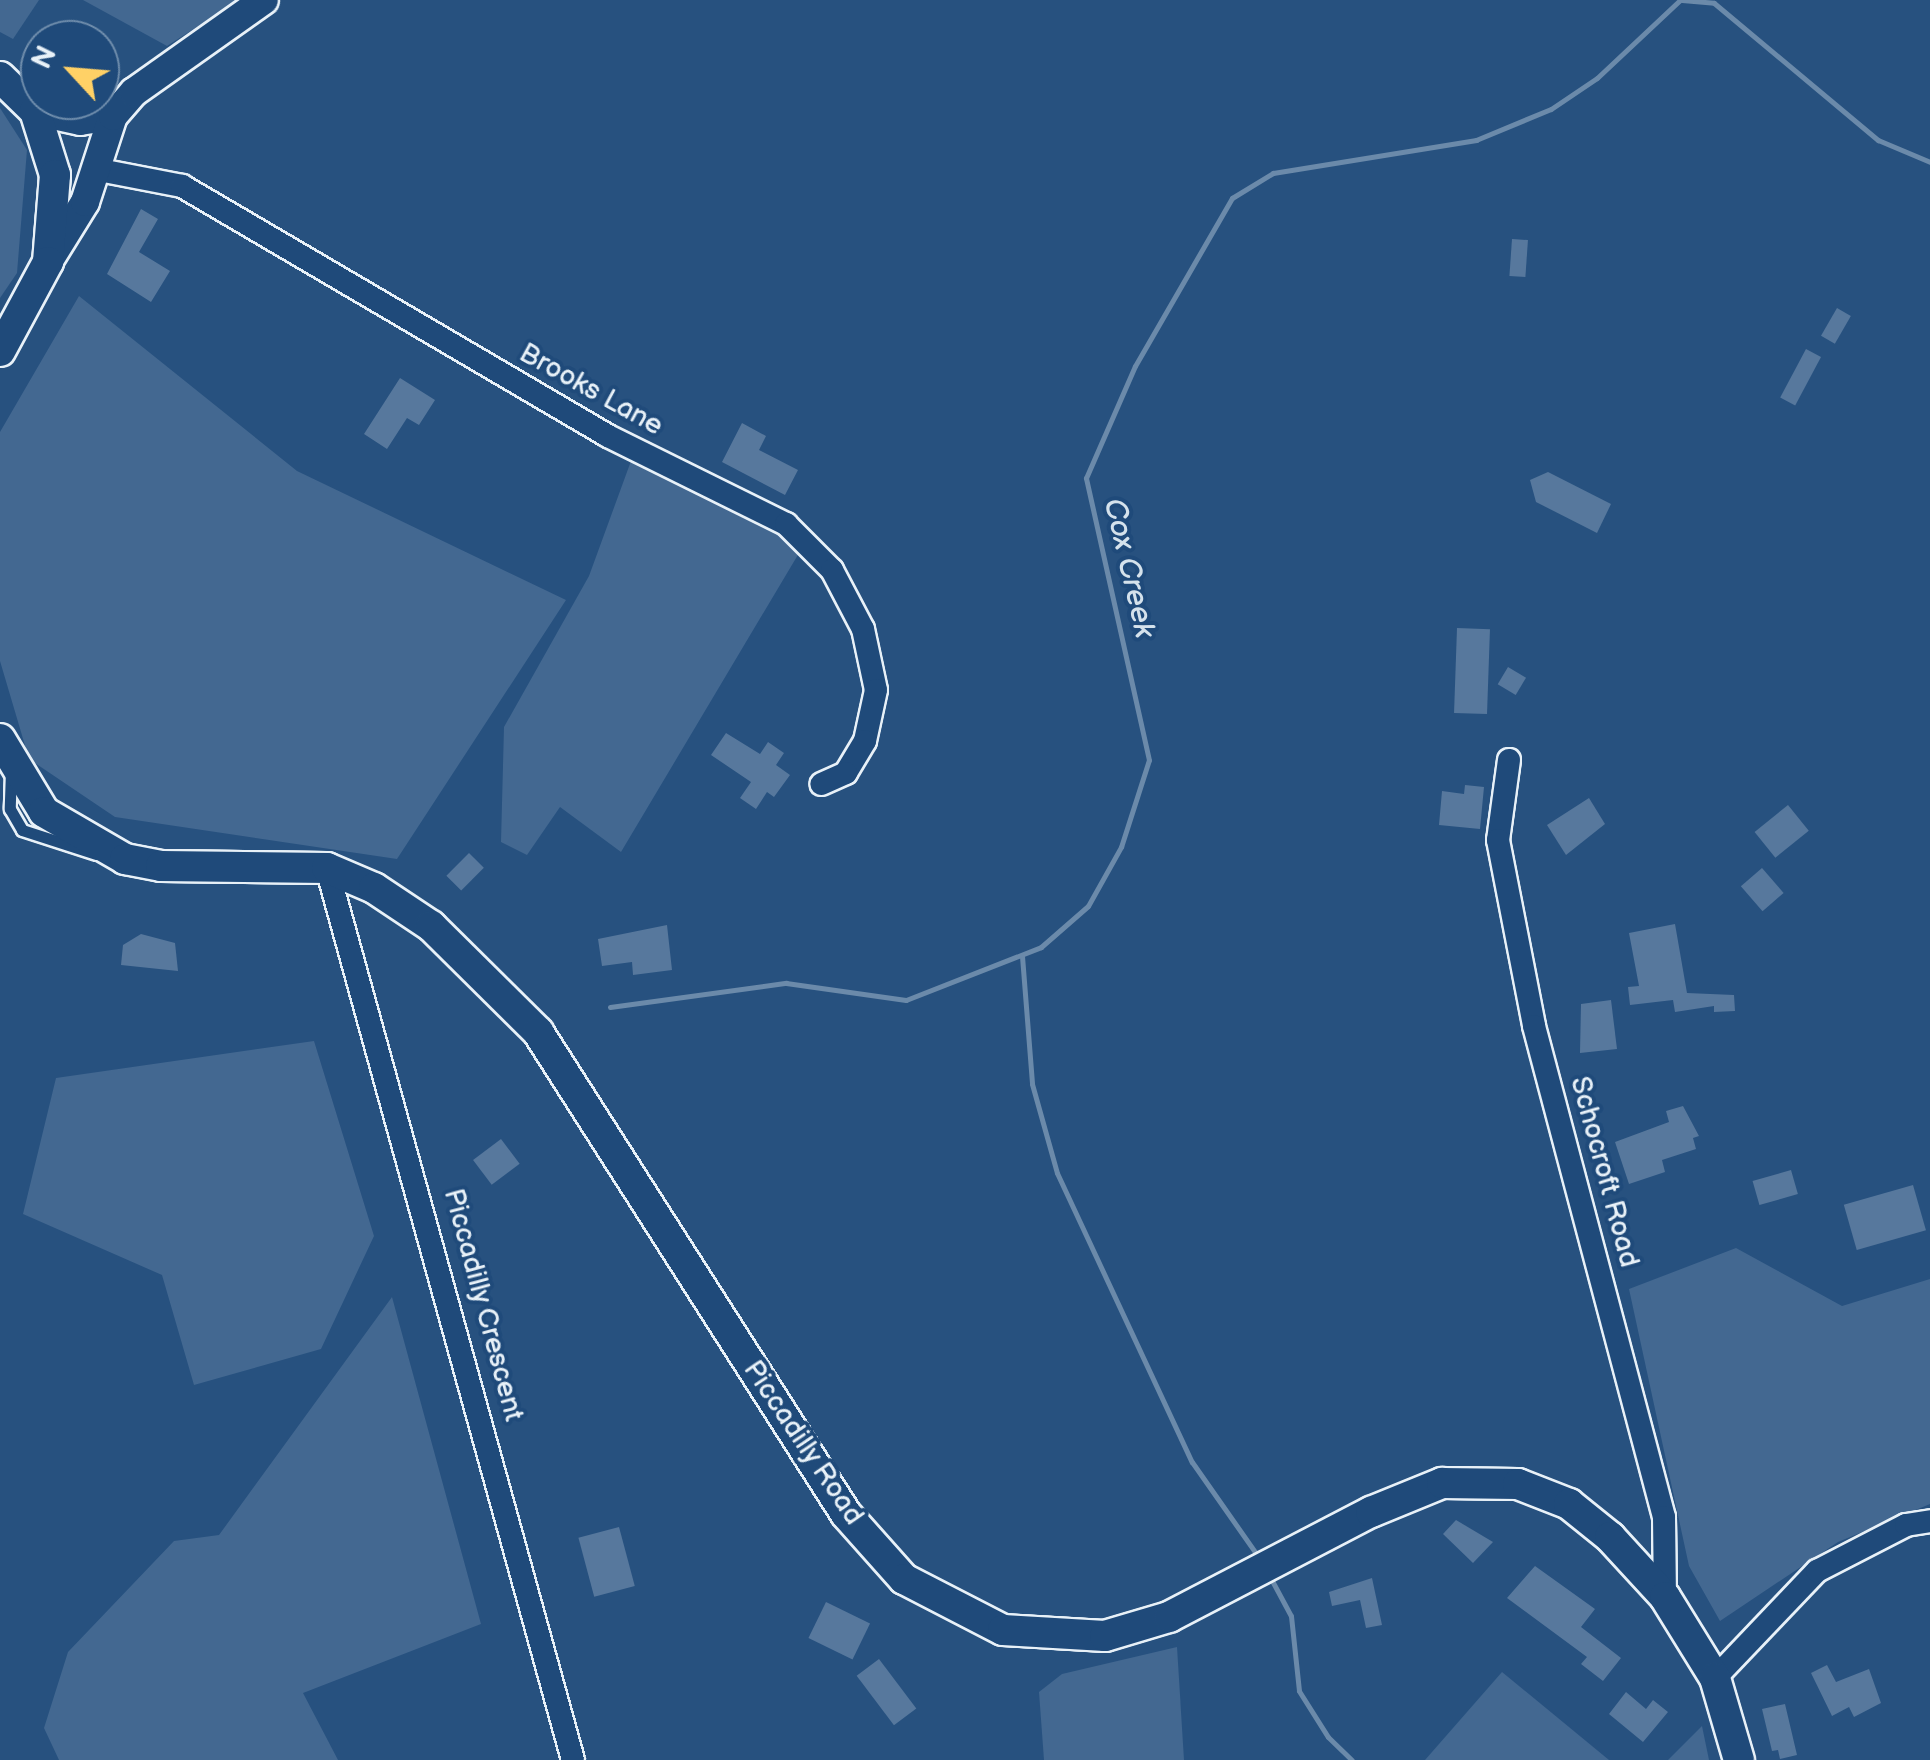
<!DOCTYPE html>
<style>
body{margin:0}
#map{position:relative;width:1930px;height:1760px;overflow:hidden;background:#27517f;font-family:"Balsamiq Sans",sans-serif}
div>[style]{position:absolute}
.green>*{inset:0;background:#436891}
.stream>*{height:5px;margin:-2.5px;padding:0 2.5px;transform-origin:2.5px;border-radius:2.5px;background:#6b8aaa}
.building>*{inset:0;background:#57789d;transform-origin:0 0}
.roads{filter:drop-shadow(2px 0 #e8f1f8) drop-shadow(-2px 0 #e8f1f8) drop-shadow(0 2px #e8f1f8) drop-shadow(0 -2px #e8f1f8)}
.service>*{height:11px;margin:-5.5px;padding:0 5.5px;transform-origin:5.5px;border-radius:5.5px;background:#1f4a7a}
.minor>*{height:22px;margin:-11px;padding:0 11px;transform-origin:11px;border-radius:11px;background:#1f4a7a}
.tertiary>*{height:28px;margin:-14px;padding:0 14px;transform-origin:14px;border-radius:14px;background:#1f4a7a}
.secondary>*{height:30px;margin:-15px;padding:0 15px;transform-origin:15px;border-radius:15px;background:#1f4a7a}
span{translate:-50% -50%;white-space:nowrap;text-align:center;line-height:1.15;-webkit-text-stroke:8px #1f4a7a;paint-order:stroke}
.street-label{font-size:28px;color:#e8f1f8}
.water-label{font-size:30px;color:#d5e2ec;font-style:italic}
.north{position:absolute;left:20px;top:20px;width:100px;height:100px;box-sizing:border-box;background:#1f4a7a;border:2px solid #6f8dac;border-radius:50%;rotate:296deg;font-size:28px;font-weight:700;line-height:40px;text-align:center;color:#e8f1f8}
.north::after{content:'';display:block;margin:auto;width:35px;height:45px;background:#ffd166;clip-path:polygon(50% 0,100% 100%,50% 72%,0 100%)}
</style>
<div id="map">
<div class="green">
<i style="clip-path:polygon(0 0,39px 0,13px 39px,0 32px)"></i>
<i style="clip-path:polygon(83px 0,239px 0,167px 46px)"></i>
<i style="clip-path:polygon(0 108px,27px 150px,17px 273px,0 298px)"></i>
<i style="clip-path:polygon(79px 296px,297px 471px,566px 600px,397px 859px,115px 817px,29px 759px,0 661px,0 432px)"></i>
<i style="clip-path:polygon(635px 450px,805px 543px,621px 852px,560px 807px,527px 855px,501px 842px,504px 727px,589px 576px)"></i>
<i style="clip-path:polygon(314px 1041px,374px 1236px,321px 1349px,194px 1385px,162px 1275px,23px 1214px,56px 1078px)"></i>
<i style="clip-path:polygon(1736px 1248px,1842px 1306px,1930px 1279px,1930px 1504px,1838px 1542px,1720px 1621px,1689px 1566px,1629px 1289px)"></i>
<i style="clip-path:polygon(392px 1297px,481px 1624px,303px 1693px,338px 1760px,59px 1760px,44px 1728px,68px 1652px,174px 1541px,219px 1535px)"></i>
<i style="clip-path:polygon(1177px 1647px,1184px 1760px,1044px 1760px,1039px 1692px,1062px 1674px)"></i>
<i style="clip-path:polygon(1502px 1672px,1609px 1760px,1425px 1760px)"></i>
<i style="clip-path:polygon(1702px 1726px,1709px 1760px,1668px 1760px)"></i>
</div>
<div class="stream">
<i style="left:1682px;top:0;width:32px;rotate:5deg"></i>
<i style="left:1714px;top:3px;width:214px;rotate:39.9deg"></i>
<i style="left:1878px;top:140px;width:56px;rotate:22.9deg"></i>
<i style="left:1022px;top:956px;width:128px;rotate:85.5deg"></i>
<i style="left:1032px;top:1084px;width:92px;rotate:74.3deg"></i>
<i style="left:1057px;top:1173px;width:319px;rotate:65deg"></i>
<i style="left:1192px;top:1462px;width:118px;rotate:55deg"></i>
<i style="left:610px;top:1007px;width:178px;rotate:-7.8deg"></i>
<i style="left:786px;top:983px;width:121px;rotate:8.1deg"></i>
<i style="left:906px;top:1000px;width:145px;rotate:-21.4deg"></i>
<i style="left:1041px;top:947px;width:62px;rotate:-41.1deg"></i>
<i style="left:1088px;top:906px;width:68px;rotate:-60.8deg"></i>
<i style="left:1121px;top:847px;width:91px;rotate:-72.2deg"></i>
<i style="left:1149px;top:760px;width:289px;rotate:-102.6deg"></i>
<i style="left:1086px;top:478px;width:122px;rotate:-66.4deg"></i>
<i style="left:1135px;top:366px;width:194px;rotate:-60deg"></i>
<i style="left:1232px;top:198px;width:48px;rotate:-31.4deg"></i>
<i style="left:1273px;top:173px;width:206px;rotate:-9.2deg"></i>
<i style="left:1476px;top:140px;width:81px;rotate:-22.5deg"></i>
<i style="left:1551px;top:109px;width:55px;rotate:-34deg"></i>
<i style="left:1597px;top:78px;width:114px;rotate:-43.2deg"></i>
<i style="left:1270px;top:1577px;width:44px;rotate:61.7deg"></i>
<i style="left:1291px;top:1616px;width:75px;rotate:83.9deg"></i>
<i style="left:1299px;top:1691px;width:54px;rotate:57.8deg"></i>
<i style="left:1328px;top:1737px;width:33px;rotate:44deg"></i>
</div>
<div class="building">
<i style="clip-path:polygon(141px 209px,158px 219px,139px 252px,170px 271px,151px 302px,107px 274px)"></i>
<i style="left:1512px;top:239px;width:16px;height:37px;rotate:4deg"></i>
<i style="left:1837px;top:308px;width:16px;height:32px;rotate:30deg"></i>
<i style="left:1806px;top:349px;width:17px;height:55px;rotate:28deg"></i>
<i style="clip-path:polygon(400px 378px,435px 400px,419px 425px,407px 418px,387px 449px,364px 434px)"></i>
<i style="clip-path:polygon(742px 423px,766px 436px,759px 450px,798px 470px,785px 495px,722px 462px)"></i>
<i style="clip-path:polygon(1548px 472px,1611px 504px,1597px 533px,1536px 502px,1530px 480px)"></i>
<i style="left:1457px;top:628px;width:33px;height:85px;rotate:2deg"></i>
<i style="left:1508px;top:667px;width:21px;height:20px;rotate:31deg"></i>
<i style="clip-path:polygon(726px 733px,760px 754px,768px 742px,784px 753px,776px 765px,790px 775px,774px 797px,767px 792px,756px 809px,740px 798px,751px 782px,711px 755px)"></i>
<i style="clip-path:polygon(1465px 785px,1484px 787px,1480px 829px,1439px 825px,1442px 791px,1464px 794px)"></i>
<i style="clip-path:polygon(1589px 798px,1605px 824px,1566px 855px,1547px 825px)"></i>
<i style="left:1788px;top:805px;width:33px;height:43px;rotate:51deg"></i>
<i style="left:469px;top:853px;width:21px;height:32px;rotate:45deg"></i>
<i style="left:1762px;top:868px;width:33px;height:28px;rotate:49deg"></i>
<i style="clip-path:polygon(1675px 924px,1687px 993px,1734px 995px,1735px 1011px,1714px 1012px,1714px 1006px,1675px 1012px,1673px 1000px,1630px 1005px,1628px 987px,1639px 986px,1629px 933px)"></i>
<i style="clip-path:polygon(667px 925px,672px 970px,633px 975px,632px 962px,602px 966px,598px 939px)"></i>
<i style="clip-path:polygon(141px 934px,175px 943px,178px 971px,121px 965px,123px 945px)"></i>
<i style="clip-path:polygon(1611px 1000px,1617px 1049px,1580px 1053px,1581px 1004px)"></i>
<i style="clip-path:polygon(1683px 1106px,1699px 1136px,1693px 1138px,1696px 1149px,1662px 1160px,1665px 1172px,1629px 1184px,1615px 1142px,1669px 1122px,1666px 1111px)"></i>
<i style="left:501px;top:1139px;width:31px;height:35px;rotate:53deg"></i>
<i style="left:1791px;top:1170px;width:25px;height:40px;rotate:74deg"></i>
<i style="left:1913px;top:1185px;width:47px;height:72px;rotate:74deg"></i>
<i style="clip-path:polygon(1456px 1520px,1493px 1542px,1473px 1563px,1443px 1534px)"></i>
<i style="left:619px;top:1527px;width:61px;height:42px;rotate:75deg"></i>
<i style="clip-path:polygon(1535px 1566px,1595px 1609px,1581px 1627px,1621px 1658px,1603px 1681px,1581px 1664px,1587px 1657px,1507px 1598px)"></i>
<i style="clip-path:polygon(1372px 1578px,1382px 1625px,1366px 1628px,1360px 1600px,1332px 1606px,1329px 1592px)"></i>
<i style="left:826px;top:1602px;width:49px;height:40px;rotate:26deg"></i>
<i style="left:879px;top:1659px;width:62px;height:28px;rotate:53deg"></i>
<i style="clip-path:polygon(1827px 1665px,1836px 1682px,1869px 1669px,1881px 1703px,1854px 1717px,1849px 1707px,1832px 1716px,1811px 1673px)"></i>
<i style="clip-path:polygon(1626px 1692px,1646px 1709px,1653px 1700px,1668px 1712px,1643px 1742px,1609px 1714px)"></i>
<i style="clip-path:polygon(1785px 1704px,1797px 1755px,1780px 1759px,1778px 1750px,1772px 1751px,1762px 1709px)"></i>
</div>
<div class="roads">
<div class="service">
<i style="left:11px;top:771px;width:38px;rotate:92deg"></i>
<i style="left:10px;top:809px;width:24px;rotate:60deg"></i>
<i style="left:22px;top:830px;width:78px;rotate:18deg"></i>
</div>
<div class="minor">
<i style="left:94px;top:169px;width:90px;rotate:10.9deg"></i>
<i style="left:182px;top:186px;width:494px;rotate:30.4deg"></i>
<i style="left:608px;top:436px;width:199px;rotate:26.3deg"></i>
<i style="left:786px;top:524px;width:65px;rotate:45deg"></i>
<i style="left:832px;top:570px;width:67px;rotate:62.3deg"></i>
<i style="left:863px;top:629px;width:62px;rotate:78deg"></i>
<i style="left:876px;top:690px;width:52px;rotate:102.2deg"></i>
<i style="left:865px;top:741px;width:37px;rotate:121deg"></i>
<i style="left:846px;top:773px;width:27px;rotate:156deg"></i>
<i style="left:1509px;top:760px;width:81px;rotate:97.8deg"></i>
<i style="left:1498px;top:840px;width:189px;rotate:79deg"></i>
<i style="left:1534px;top:1026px;width:508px;rotate:75.17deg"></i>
<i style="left:1664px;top:1517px;width:80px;rotate:89.3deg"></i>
<i style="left:327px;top:868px;width:925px;rotate:74.58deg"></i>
<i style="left:1715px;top:1678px;width:148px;rotate:-46.4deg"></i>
<i style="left:1817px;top:1571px;width:100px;rotate:-27.3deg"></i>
<i style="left:1906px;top:1525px;width:24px;rotate:-9deg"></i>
</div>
<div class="tertiary">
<i style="left:35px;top:111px;width:46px;rotate:12.5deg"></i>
<i style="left:80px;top:121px;width:33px;rotate:-9deg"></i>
<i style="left:48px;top:262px;width:70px;rotate:-58.3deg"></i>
<i style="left:85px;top:202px;width:90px;rotate:-72deg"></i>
<i style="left:113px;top:116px;width:32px;rotate:-49deg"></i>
<i style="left:134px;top:92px;width:159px;rotate:-35.3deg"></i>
</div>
<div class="secondary">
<i style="left:0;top:77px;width:49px;rotate:44.2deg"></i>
<i style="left:35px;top:111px;width:67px;rotate:72.6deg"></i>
<i style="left:55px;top:175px;width:87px;rotate:94.6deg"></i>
<i style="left:48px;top:262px;width:101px;rotate:118.3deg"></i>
<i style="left:0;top:739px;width:85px;rotate:58.9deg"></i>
<i style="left:44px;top:812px;width:94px;rotate:30.1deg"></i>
<i style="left:125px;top:859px;width:37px;rotate:11deg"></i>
<i style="left:161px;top:866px;width:166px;rotate:0.7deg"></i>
<i style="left:327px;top:868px;width:51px;rotate:23.1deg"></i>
<i style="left:374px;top:888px;width:69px;rotate:33.7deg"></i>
<i style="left:431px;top:926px;width:151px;rotate:44.7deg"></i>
<i style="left:538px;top:1032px;width:572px;rotate:57.42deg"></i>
<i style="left:846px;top:1514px;width:87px;rotate:48.3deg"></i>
<i style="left:904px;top:1579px;width:111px;rotate:27.3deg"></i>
<i style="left:1003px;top:1630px;width:102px;rotate:3.4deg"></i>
<i style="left:1105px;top:1636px;width:67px;rotate:-16.5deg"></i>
<i style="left:1169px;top:1617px;width:228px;rotate:-27.5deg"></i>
<i style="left:1371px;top:1512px;width:77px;rotate:-22.2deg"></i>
<i style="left:1442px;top:1483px;width:76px;rotate:0.8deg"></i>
<i style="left:1518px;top:1484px;width:55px;rotate:21.4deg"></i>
<i style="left:1569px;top:1504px;width:53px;rotate:38.8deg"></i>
<i style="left:1610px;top:1537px;width:81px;rotate:47.5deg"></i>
<i style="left:1665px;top:1597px;width:95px;rotate:58.3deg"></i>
<i style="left:1715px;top:1678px;width:85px;rotate:73.7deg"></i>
</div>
</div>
<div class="street-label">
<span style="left:591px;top:390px;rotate:29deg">Brooks Lane</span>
<span style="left:1604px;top:1172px;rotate:75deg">Schocroft Road</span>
<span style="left:483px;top:1305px;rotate:75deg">Piccadilly Crescent</span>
<span style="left:803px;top:1443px;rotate:56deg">Piccadilly Road</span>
</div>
<div class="water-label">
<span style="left:1129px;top:568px;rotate:77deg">Cox Creek</span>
</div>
<div class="north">N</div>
</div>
